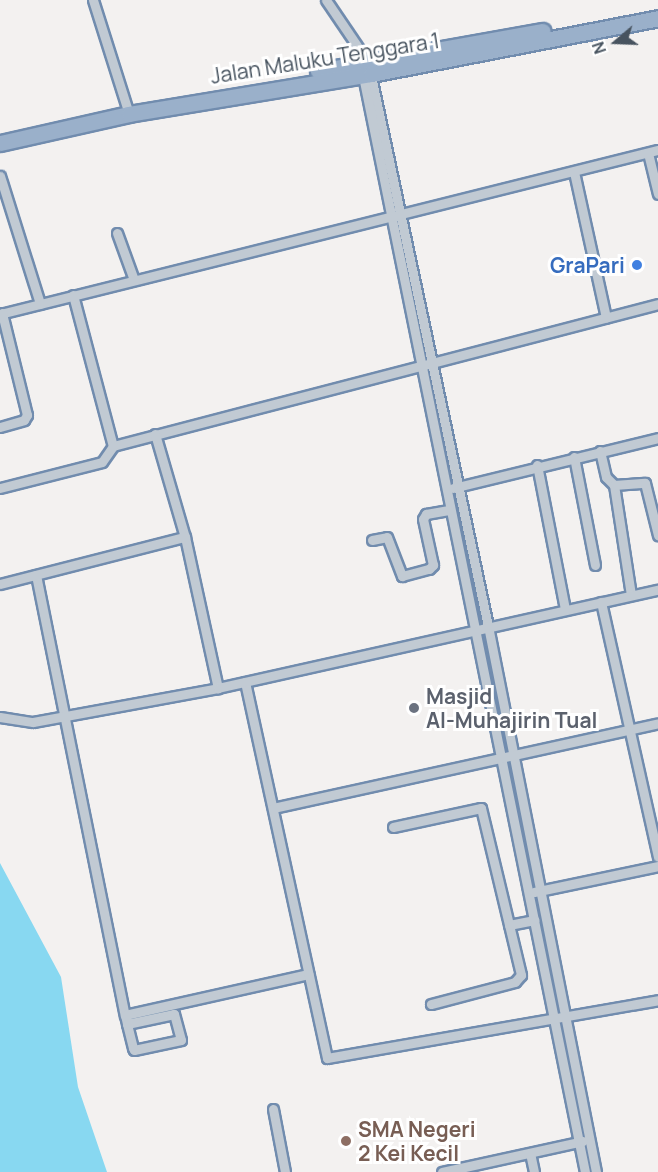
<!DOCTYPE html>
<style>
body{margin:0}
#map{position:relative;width:658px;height:1172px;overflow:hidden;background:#f3f1f0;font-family:Manrope,sans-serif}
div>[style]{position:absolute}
.water>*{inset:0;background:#88d8f1}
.roads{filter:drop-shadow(2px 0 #718cae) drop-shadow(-2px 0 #718cae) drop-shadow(0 2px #718cae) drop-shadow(0 -2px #718cae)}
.minor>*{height:9px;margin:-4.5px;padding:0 4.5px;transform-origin:4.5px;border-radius:4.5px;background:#c1cad3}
.trunk>*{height:15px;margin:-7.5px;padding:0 7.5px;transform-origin:7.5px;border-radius:7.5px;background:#9ab0ca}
.dots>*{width:16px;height:16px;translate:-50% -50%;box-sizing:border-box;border:3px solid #fff;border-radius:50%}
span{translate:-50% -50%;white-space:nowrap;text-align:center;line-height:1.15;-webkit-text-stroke:6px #fff;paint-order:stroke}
.street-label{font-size:21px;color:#47535f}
.shop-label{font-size:21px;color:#366cbe;font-weight:700}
.right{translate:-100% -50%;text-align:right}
.worship-label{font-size:21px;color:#5b616d;font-weight:700}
.left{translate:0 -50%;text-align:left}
.education-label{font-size:21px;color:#785e54;font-weight:700}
.north{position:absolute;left:586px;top:12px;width:60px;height:60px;-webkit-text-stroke:4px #fff;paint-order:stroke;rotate:251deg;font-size:16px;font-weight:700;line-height:24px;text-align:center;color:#47535f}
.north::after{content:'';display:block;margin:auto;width:21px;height:27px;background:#47535f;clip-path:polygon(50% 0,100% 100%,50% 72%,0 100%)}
</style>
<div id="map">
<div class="water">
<i style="clip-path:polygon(0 863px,61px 977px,78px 1087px,107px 1172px,0 1172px)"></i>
</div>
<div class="roads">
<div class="minor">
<i style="left:93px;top:0;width:120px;rotate:72.5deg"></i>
<i style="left:326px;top:0;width:75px;rotate:55.9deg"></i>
<i style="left:368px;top:62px;width:577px;rotate:77.99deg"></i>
<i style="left:488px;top:626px;width:557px;rotate:78.81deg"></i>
<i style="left:362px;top:71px;width:1123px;rotate:78.55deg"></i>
<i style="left:648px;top:153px;width:42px;rotate:76.3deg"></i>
<i style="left:574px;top:172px;width:149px;rotate:77.6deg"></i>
<i style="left:0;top:176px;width:134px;rotate:72.6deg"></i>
<i style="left:117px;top:233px;width:50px;rotate:70.1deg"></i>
<i style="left:73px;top:295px;width:156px;rotate:75.2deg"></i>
<i style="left:113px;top:446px;width:563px;rotate:-14.6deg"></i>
<i style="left:0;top:314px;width:678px;rotate:-14deg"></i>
<i style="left:0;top:427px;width:25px;rotate:-16deg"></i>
<i style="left:24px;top:420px;width:6px;rotate:-59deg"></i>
<i style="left:27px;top:415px;width:105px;rotate:-103.8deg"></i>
<i style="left:155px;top:434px;width:107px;rotate:73.8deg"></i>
<i style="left:185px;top:537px;width:155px;rotate:77.7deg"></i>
<i style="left:600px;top:451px;width:27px;rotate:77deg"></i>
<i style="left:606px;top:477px;width:11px;rotate:45deg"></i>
<i style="left:614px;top:485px;width:111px;rotate:81.2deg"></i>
<i style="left:574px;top:457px;width:110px;rotate:79deg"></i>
<i style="left:537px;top:465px;width:147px;rotate:79deg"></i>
<i style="left:614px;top:485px;width:31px;rotate:-4deg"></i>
<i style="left:645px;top:483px;width:54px;rotate:76deg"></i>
<i style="left:0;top:488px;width:105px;rotate:-14.3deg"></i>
<i style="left:102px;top:462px;width:19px;rotate:-55deg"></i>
<i style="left:453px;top:488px;width:211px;rotate:-13.7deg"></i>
<i style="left:372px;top:540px;width:15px;rotate:-11deg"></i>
<i style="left:387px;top:537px;width:42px;rotate:69deg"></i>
<i style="left:402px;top:576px;width:28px;rotate:-15deg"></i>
<i style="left:429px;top:569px;width:6px;rotate:-45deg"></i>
<i style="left:433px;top:565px;width:47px;rotate:-102.3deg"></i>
<i style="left:423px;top:519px;width:6px;rotate:-59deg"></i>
<i style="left:426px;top:514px;width:23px;rotate:-10deg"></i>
<i style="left:36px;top:575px;width:449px;rotate:78.6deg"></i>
<i style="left:125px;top:1015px;width:188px;rotate:-12.6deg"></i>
<i style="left:0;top:584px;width:191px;rotate:-14.3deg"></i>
<i style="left:601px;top:602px;width:261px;rotate:77.4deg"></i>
<i style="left:245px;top:682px;width:385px;rotate:77.7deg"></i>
<i style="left:327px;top:1058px;width:336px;rotate:-9.9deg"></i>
<i style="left:0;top:717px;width:33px;rotate:9deg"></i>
<i style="left:33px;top:722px;width:188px;rotate:-10.4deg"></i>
<i style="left:218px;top:688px;width:451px;rotate:-12.6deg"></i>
<i style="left:273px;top:808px;width:394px;rotate:-12.4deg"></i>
<i style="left:393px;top:827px;width:90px;rotate:-12.2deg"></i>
<i style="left:481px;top:808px;width:172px;rotate:76.5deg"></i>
<i style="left:521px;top:975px;width:9px;rotate:131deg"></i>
<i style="left:515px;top:982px;width:87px;rotate:165.3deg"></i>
<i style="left:534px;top:892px;width:127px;rotate:-11.8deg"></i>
<i style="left:509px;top:925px;width:26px;rotate:-11deg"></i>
<i style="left:125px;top:1015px;width:9px;rotate:77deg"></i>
<i style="left:127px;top:1024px;width:25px;rotate:76deg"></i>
<i style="left:133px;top:1048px;width:2px;rotate:63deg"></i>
<i style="left:134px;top:1050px;width:48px;rotate:-12deg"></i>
<i style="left:181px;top:1040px;width:27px;rotate:-105deg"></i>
<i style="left:174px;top:1014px;width:48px;rotate:168deg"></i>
<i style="left:273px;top:1109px;width:64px;rotate:79.2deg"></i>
<i style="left:530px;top:1153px;width:19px;rotate:78deg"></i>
<i style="left:442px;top:1172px;width:144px;rotate:-12.4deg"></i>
</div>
<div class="trunk">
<i style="left:318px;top:71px;width:228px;rotate:-10.1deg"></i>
<i style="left:0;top:143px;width:132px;rotate:-12.7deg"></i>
<i style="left:129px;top:114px;width:245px;rotate:-9.4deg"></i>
<i style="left:371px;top:74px;width:292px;rotate:-11deg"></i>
</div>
</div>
<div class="dots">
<i style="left:637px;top:265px;background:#3f7fe0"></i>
<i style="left:414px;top:708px;background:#6b7280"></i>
<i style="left:346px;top:1141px;background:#8d6e63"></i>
</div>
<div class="street-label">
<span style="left:325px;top:58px;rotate:-9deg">Jalan Maluku Tenggara 1</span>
</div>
<div class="shop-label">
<span class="right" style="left:625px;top:265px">GraPari</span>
</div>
<div class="worship-label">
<span class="left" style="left:426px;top:708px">Masjid<br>Al-Muhajirin Tual</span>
</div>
<div class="education-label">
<span class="left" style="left:358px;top:1141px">SMA Negeri<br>2 Kei Kecil</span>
</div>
<div class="north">N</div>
</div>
